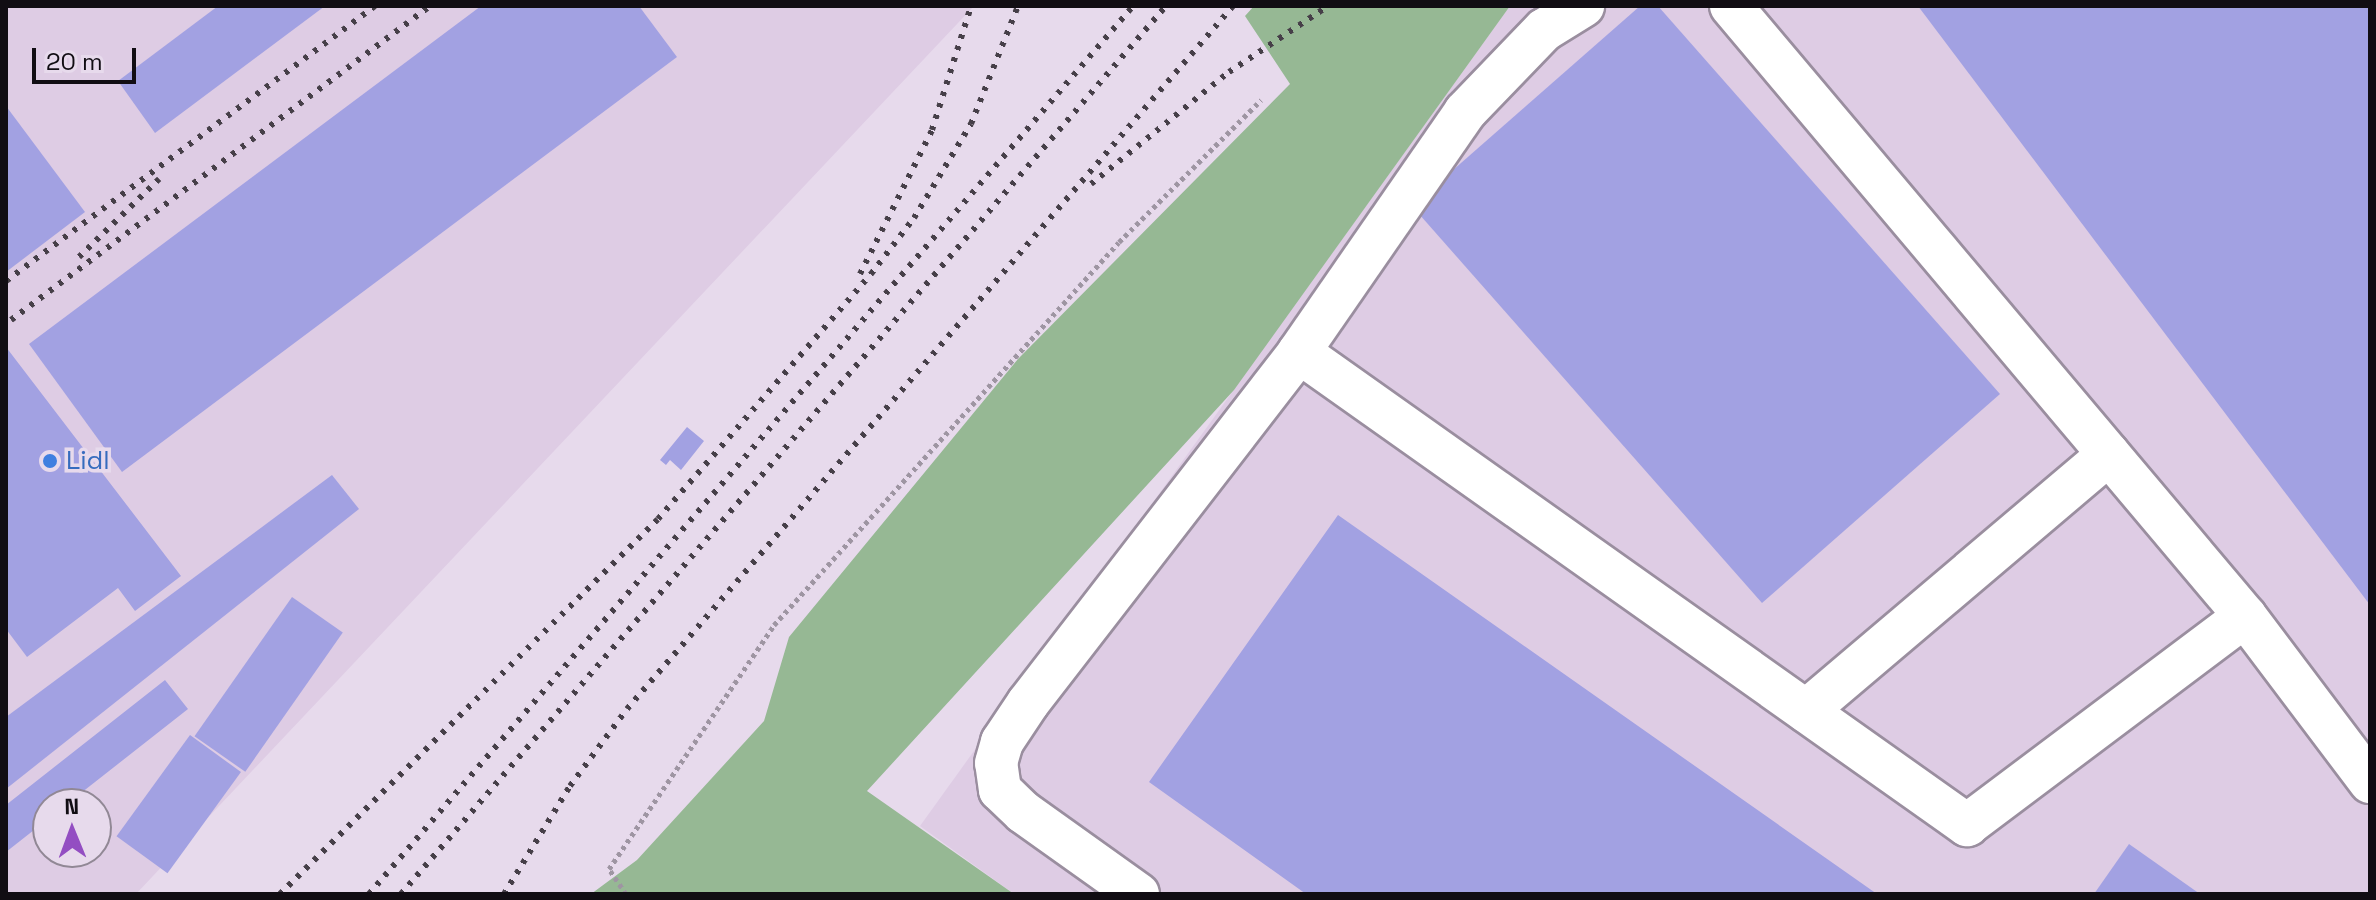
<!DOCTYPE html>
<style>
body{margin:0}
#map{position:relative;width:2376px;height:900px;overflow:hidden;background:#e7daec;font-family:"Space Grotesk",sans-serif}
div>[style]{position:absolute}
.built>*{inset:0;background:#decce4}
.green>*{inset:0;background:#96b894}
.building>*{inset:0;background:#a2a1e2;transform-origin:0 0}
.path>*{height:5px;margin-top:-2.5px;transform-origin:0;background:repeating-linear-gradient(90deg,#9e95a2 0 4px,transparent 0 8px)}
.roads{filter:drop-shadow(2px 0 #9a8e9f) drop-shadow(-2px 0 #9a8e9f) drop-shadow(0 2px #9a8e9f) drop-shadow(0 -2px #9a8e9f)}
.minor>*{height:42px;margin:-21px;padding:0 21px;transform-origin:21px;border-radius:21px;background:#fff}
.rail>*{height:6px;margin-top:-3px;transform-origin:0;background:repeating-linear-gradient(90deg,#463f48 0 4px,transparent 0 12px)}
.dots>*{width:22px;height:22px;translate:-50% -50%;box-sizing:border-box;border:4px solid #e7daec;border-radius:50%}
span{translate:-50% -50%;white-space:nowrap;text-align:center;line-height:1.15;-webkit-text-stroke:7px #e7daec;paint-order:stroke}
.shop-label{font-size:26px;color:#366cbe}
.left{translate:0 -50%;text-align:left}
.frame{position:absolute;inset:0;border:8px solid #110d13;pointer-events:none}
.north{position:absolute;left:32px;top:788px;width:80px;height:80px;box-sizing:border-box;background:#e7daec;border:2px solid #918895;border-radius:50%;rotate:359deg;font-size:22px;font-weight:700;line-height:32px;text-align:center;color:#110d13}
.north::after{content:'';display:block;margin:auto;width:28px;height:36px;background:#934ec2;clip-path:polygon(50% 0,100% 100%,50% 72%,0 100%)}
.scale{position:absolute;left:32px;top:48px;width:104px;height:36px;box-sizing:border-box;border:4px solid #110d13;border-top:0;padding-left:10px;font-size:24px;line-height:28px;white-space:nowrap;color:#110d13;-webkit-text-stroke:6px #e7daec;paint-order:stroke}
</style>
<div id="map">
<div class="built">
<i style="clip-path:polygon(evenodd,6px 6px,974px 6px,136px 894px,6px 894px,6px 6px,48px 804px,96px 804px,96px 852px,48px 852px,48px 804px)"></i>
<i style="clip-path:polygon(1510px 6px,2370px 6px,2370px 894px,1014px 894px,920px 826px)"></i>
</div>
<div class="green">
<i style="clip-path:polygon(1254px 6px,1510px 6px,1234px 390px,867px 791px,1014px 894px,591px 894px,637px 860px,764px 721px,789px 637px,1018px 359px,1290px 84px,1245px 16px)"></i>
</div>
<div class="building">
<i style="clip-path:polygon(218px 6px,325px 6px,155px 133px,118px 81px)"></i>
<i style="clip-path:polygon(481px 6px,639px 6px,677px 57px,122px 472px,29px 344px)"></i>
<i style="clip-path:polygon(1640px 6px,1658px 6px,2000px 394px,1762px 603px,1412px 206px)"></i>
<i style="clip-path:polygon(1918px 6px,2370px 6px,2370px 605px,2092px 237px)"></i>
<i style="clip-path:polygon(6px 106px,85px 212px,6px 272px)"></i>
<i style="clip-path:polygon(6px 347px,181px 576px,135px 611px,118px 588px,27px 657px,6px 629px)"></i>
<i style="clip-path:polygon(687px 427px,704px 441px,681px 470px,670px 460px,666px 465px,660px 460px)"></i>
<i style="clip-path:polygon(332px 475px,359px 509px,6px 789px,6px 717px)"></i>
<i style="clip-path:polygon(1338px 515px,1557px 669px,1877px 894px,1306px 894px,1149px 782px)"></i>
<i style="left:292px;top:597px;width:62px;height:170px;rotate:35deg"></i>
<i style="clip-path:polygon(165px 680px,188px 709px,67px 804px,48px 804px,48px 819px,6px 852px,6px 805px)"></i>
<i style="left:190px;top:735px;width:63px;height:125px;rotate:36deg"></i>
<i style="clip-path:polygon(2129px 844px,2200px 894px,2094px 894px)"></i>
</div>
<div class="path">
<i style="left:626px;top:894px;width:30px;rotate:-124deg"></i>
<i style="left:609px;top:869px;width:295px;rotate:-55.9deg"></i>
<i style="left:774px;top:625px;width:515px;rotate:-47.99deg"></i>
<i style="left:1119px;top:242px;width:201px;rotate:-45deg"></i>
</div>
<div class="roads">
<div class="minor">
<i style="left:1731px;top:6px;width:798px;rotate:49.88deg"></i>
<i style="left:1299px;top:352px;width:292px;rotate:-55.3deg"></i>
<i style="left:1465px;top:112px;width:114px;rotate:-46.1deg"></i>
<i style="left:1544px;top:30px;width:46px;rotate:-31.6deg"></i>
<i style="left:1806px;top:711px;width:397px;rotate:-40.3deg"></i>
<i style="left:1138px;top:894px;width:141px;rotate:-144.5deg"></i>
<i style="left:1023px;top:812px;width:32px;rotate:-136deg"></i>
<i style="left:1000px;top:790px;width:27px;rotate:-98deg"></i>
<i style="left:996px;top:763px;width:22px;rotate:-74deg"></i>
<i style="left:1002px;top:742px;width:47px;rotate:-56.3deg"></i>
<i style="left:1028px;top:703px;width:443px;rotate:-52.3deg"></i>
<i style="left:1299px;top:352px;width:819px;rotate:35.3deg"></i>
<i style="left:1967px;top:825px;width:348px;rotate:-36.9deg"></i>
<i style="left:2245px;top:616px;width:208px;rotate:53deg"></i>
</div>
</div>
<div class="rail">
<i style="left:1091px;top:184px;width:178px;rotate:-39.1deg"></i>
<i style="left:1229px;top:72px;width:119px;rotate:-33.7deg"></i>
<i style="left:79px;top:257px;width:112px;rotate:-44.3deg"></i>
<i style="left:860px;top:274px;width:161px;rotate:-63.4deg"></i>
<i style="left:932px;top:130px;width:130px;rotate:-72.5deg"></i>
<i style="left:6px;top:281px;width:460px;rotate:-36.7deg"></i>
<i style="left:11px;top:320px;width:524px;rotate:-36.85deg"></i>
<i style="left:280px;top:894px;width:532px;rotate:-44.77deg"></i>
<i style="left:658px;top:519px;width:325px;rotate:-49deg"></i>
<i style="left:871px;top:274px;width:71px;rotate:-52.5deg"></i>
<i style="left:914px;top:218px;width:110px;rotate:-58.8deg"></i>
<i style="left:971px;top:124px;width:127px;rotate:-68.3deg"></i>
<i style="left:369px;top:894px;width:1171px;rotate:-49.29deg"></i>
<i style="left:401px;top:894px;width:1172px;rotate:-49.26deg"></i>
<i style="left:504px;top:894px;width:127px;rotate:-58.6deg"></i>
<i style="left:570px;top:786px;width:96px;rotate:-53.5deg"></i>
<i style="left:627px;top:709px;width:928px;rotate:-49.24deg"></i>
</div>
<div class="dots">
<i style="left:50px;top:461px;background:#3f7fe0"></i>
</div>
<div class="shop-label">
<span class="left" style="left:66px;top:461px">Lidl</span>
</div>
<div class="frame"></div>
<div class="north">N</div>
<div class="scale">20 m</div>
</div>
